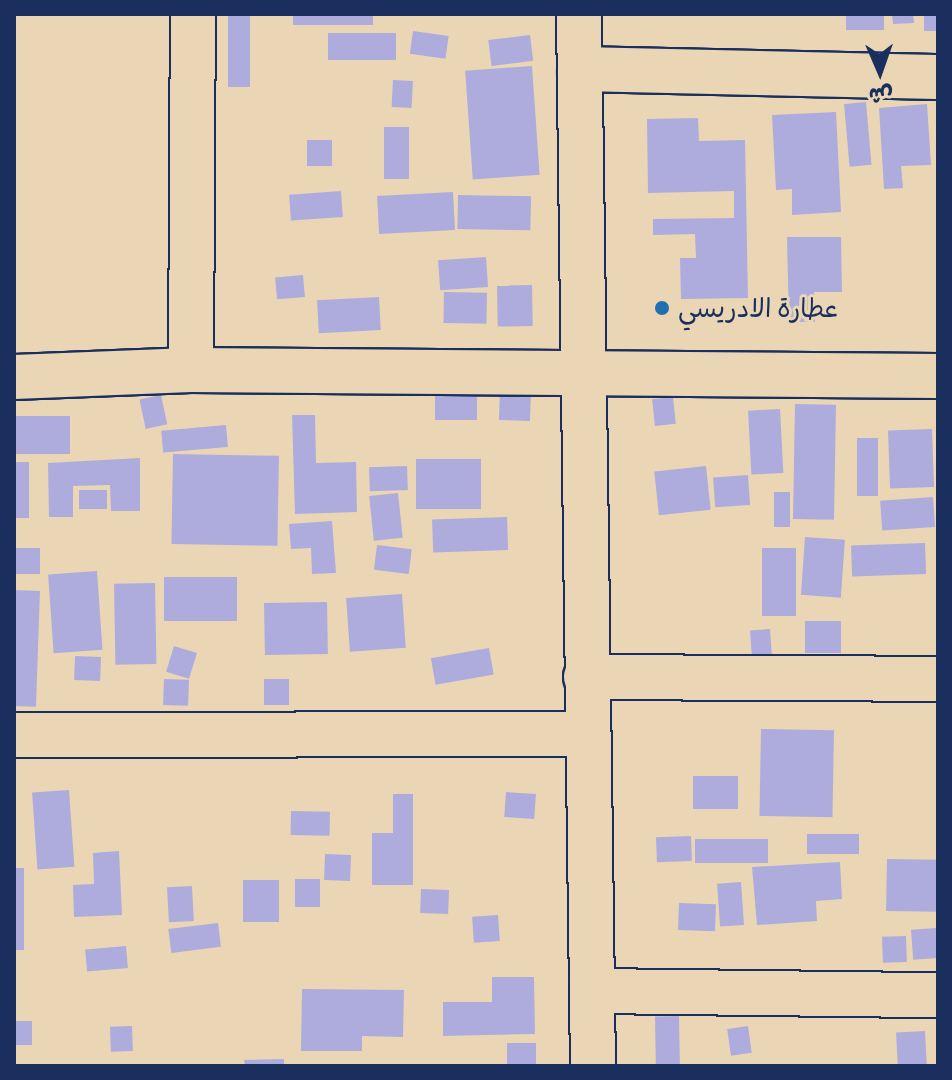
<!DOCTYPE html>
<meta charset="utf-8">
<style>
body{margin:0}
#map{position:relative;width:952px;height:1080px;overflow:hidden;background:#ead6b4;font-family:"Patrick Hand","Playpen Sans Arabic",sans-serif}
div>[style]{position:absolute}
.building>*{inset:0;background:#aeacdd;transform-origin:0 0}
.roads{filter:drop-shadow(2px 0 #1b2f5e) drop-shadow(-2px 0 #1b2f5e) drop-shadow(0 2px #1b2f5e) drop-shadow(0 -2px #1b2f5e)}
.minor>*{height:44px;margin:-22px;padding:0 22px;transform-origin:22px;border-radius:22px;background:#ead6b4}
.dots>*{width:22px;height:22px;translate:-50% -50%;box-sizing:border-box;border:4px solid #ead6b4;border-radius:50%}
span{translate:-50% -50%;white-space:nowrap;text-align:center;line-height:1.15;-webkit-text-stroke:6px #ead6b4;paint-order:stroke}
.poi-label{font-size:26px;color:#1b2f5e}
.left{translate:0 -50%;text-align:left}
.frame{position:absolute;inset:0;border:16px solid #1b2f5e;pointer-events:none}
.north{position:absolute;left:840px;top:32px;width:80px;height:80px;-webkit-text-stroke:6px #ead6b4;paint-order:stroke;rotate:178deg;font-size:22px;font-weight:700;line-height:32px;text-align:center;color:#1b2f5e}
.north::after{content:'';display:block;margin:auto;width:28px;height:36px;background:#1b2f5e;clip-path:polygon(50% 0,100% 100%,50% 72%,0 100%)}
</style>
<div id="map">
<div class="building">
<i style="left:293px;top:14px;width:80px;height:11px"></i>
<i style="left:846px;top:14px;width:38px;height:16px"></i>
<i style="clip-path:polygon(892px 14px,913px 14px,914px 23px,893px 24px)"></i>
<i style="left:924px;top:14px;width:14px;height:17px"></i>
<i style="left:228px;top:16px;width:22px;height:71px"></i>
<i style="left:413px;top:31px;width:36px;height:23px;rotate:8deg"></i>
<i style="left:328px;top:33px;width:68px;height:27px"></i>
<i style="left:530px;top:35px;width:26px;height:42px;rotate:83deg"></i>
<i style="left:532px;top:66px;width:109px;height:67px;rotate:86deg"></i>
<i style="left:393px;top:80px;width:20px;height:27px;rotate:3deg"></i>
<i style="left:866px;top:102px;width:63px;height:22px;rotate:85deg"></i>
<i style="clip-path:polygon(927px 104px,931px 165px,901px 166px,903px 188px,884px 189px,879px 108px)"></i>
<i style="clip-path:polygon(836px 112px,841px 212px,792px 215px,792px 189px,776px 190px,772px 115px)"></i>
<i style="clip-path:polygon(698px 118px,699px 141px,745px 140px,748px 298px,681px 299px,680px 258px,696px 258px,695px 234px,653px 235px,653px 219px,734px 218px,734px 191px,648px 193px,647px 119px)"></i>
<i style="left:409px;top:127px;width:52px;height:25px;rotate:90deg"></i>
<i style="left:332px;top:140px;width:26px;height:25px;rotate:90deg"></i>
<i style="left:341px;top:191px;width:26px;height:52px;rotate:86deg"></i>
<i style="left:453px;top:192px;width:38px;height:76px;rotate:87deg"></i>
<i style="left:458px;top:195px;width:73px;height:34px;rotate:1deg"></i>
<i style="clip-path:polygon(787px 237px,841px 237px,842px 292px,814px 292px,815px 322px,789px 322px)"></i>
<i style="left:486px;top:257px;width:30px;height:48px;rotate:86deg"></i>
<i style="left:303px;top:275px;width:22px;height:28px;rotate:85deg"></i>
<i style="left:532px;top:285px;width:41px;height:35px;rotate:89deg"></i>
<i style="left:444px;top:292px;width:43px;height:31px;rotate:1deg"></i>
<i style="left:379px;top:297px;width:33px;height:62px;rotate:87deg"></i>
<i style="left:500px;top:390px;width:31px;height:30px;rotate:2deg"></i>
<i style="left:477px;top:393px;width:27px;height:42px;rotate:90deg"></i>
<i style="left:161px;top:395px;width:30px;height:22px;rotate:78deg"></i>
<i style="left:673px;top:397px;width:27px;height:21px;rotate:84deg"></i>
<i style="left:795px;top:404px;width:41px;height:115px;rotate:1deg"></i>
<i style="left:780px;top:409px;width:64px;height:32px;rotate:87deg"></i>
<i style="clip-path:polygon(292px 415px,315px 415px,316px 463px,356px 462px,357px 512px,295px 514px)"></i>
<i style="left:70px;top:416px;width:38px;height:56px;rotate:90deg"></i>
<i style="left:226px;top:425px;width:22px;height:65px;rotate:85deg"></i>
<i style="left:932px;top:429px;width:58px;height:44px;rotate:88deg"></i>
<i style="left:878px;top:438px;width:58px;height:21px;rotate:90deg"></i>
<i style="left:173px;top:454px;width:106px;height:90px;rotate:1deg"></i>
<i style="clip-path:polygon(140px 458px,140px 511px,111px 511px,110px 485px,73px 486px,73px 517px,49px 517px,48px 463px)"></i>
<i style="left:481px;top:459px;width:50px;height:65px;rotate:90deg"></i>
<i style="left:14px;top:462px;width:15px;height:56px"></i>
<i style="left:407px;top:466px;width:24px;height:38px;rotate:88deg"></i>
<i style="left:706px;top:466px;width:44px;height:52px;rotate:84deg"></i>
<i style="left:748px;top:475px;width:30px;height:35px;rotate:86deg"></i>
<i style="left:79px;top:490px;width:28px;height:19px"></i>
<i style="left:774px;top:492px;width:16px;height:35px"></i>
<i style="left:398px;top:493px;width:45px;height:29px;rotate:84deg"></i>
<i style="left:933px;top:497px;width:30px;height:53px;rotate:86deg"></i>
<i style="left:507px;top:517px;width:33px;height:75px;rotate:88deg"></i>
<i style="clip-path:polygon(332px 521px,336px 573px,312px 574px,311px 548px,291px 549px,289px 524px)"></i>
<i style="left:805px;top:537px;width:40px;height:58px;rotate:4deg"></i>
<i style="left:925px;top:543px;width:31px;height:74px;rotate:88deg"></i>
<i style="left:377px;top:545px;width:35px;height:25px;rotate:7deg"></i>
<i style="left:14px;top:548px;width:26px;height:26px"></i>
<i style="left:796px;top:548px;width:68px;height:34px;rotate:90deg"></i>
<i style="left:97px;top:571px;width:79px;height:49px;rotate:86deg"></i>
<i style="left:237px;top:577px;width:44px;height:73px;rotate:90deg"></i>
<i style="left:155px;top:583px;width:81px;height:41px;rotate:89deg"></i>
<i style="left:14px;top:590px;width:26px;height:116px;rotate:2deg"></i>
<i style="left:402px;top:594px;width:54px;height:56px;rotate:86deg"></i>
<i style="left:327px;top:602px;width:52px;height:63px;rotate:89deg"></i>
<i style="left:805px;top:621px;width:36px;height:32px"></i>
<i style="left:770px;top:629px;width:44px;height:20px;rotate:86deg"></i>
<i style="left:174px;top:646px;width:24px;height:27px;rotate:17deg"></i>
<i style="left:489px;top:648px;width:27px;height:59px;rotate:80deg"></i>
<i style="left:75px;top:656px;width:26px;height:24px;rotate:2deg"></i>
<i style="left:164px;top:679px;width:25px;height:26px;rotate:2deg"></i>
<i style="left:264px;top:679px;width:25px;height:26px"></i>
<i style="left:761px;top:729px;width:73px;height:87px;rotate:1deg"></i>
<i style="left:693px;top:776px;width:45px;height:33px"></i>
<i style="left:69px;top:790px;width:77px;height:37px;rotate:86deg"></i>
<i style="left:506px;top:792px;width:30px;height:25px;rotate:4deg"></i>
<i style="clip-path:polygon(393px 794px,413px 794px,413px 885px,372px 885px,372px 833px,393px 833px)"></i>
<i style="left:291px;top:811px;width:39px;height:24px;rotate:1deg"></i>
<i style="left:859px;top:834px;width:20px;height:52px;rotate:90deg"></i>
<i style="left:691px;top:836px;width:25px;height:35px;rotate:88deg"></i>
<i style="left:695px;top:839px;width:73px;height:24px"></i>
<i style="clip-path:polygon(119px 851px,122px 915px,74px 917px,73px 885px,94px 884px,93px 853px)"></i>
<i style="left:325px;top:854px;width:26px;height:26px;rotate:2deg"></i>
<i style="left:887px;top:859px;width:50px;height:52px;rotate:1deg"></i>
<i style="clip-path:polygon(840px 862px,842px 899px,816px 901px,817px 921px,757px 925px,752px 867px)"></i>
<i style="left:14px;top:868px;width:10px;height:82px"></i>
<i style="left:295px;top:879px;width:25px;height:28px"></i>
<i style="left:243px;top:880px;width:36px;height:42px"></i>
<i style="left:741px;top:882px;width:43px;height:24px;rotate:86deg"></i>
<i style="left:192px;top:886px;width:35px;height:25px;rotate:87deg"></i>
<i style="left:421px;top:889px;width:28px;height:24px;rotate:2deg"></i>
<i style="left:679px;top:903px;width:37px;height:27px;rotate:2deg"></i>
<i style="left:498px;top:915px;width:26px;height:26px;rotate:86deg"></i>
<i style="left:218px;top:923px;width:24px;height:50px;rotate:83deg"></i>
<i style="left:936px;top:928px;width:30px;height:25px;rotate:86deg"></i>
<i style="left:906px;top:936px;width:26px;height:24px;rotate:88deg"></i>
<i style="left:126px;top:946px;width:22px;height:41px;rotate:85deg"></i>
<i style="clip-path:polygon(492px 977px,534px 977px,535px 1034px,443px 1036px,443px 1002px,492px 1002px)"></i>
<i style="clip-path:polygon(302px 989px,404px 990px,403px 1037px,362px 1036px,362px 1051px,301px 1051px)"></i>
<i style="left:679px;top:1016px;width:48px;height:24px;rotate:89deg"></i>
<i style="left:14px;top:1021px;width:18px;height:24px"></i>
<i style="left:132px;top:1026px;width:25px;height:22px;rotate:88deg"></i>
<i style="left:748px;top:1026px;width:27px;height:21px;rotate:82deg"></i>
<i style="left:925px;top:1031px;width:35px;height:29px;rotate:87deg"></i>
<i style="left:536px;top:1043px;width:23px;height:29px;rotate:90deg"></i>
<i style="clip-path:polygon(284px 1059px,284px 1066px,245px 1066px,244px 1060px)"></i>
</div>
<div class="roads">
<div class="minor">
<i style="left:579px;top:14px;width:1052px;rotate:89.24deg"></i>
<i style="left:580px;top:69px;width:358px;rotate:1.3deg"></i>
<i style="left:191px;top:370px;width:356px;rotate:-89.7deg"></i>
<i style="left:14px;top:377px;width:177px;rotate:-2.3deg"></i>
<i style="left:191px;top:370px;width:747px;rotate:0.46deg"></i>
<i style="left:586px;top:677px;width:352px;rotate:0.3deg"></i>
<i style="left:14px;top:735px;width:570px;rotate:-0.1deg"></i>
<i style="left:594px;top:991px;width:344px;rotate:0.7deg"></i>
</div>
</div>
<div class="dots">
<i style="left:662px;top:308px;background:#1f6fb2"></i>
</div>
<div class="poi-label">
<span class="left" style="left:678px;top:308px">عطارة الادريسي</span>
</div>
<div class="frame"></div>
<div class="north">ش</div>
</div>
